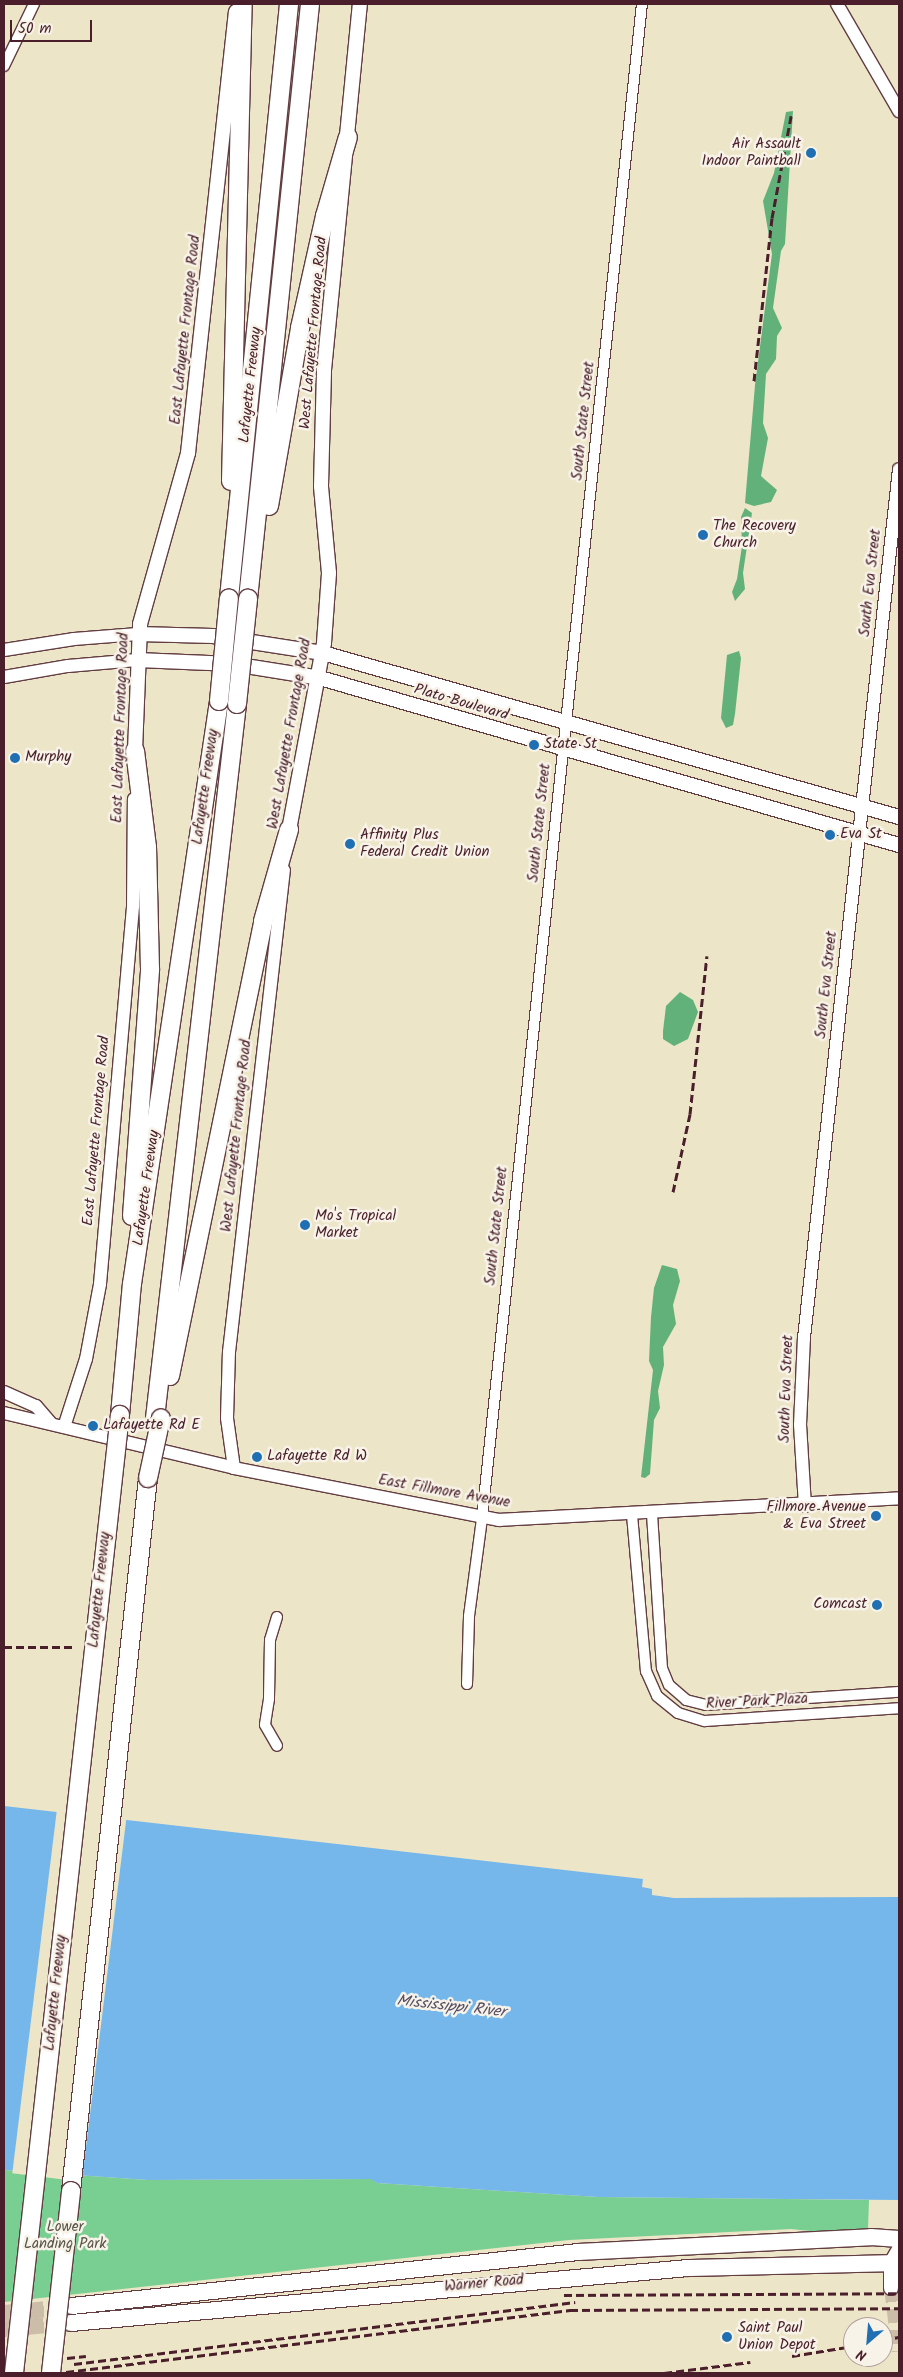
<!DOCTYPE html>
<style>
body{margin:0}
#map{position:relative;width:903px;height:2377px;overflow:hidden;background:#ede5c7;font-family:Kalam,sans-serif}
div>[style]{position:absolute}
.green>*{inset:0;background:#79ce91}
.forest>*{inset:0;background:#62b17b}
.water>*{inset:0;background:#75b7ea}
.pier>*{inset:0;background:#ede5c7;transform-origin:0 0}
.secondary-tunnel>*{height:14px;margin-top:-7px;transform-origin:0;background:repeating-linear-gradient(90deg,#ccbda8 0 14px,transparent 0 21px)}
.trunk-tunnel>*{height:16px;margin-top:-8px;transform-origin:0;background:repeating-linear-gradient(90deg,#ccbda8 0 16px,transparent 0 24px)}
.roads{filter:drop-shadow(1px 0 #623d42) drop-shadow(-1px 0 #623d42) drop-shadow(0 1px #623d42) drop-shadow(0 -1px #623d42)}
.minor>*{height:10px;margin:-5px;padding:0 5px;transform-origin:5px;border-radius:5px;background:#fff}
.tertiary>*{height:12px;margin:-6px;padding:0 6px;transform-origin:6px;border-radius:6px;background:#fff}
.secondary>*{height:14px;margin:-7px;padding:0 7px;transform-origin:7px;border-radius:7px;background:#fff}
.trunk>*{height:16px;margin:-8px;padding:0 8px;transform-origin:8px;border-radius:8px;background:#fff}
.motorway>*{height:18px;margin:-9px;padding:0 9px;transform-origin:9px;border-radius:9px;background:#fff}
.rail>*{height:3px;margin-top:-1.5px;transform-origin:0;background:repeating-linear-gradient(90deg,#4a1f2b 0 8px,transparent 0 12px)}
.bridges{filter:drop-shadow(1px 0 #623d42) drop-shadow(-1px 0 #623d42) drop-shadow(0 1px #623d42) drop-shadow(0 -1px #623d42)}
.motorway-bridge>*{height:18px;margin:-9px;padding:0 9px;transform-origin:9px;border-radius:9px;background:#fff}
.dots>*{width:14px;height:14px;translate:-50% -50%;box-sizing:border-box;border:2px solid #f7f3e8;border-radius:50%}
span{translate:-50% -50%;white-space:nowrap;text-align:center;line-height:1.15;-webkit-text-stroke:5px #f7f3e8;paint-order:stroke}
.poi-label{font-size:15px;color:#4a1f2b}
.right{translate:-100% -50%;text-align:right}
.left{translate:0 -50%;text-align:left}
.street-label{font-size:15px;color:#4a1f2b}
.park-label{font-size:15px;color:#58544a}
.water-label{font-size:16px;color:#574d64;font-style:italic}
.frame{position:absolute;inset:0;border:5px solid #4a1f2b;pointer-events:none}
.north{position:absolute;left:843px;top:2317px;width:50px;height:50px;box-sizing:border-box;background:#f7f3e8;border:1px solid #b29e9c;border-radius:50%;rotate:207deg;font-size:14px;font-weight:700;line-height:20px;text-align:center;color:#4a1f2b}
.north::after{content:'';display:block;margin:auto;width:18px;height:22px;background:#1f6fb2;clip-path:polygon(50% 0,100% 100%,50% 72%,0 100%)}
.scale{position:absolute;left:10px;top:20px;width:82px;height:22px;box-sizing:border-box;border:2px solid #4a1f2b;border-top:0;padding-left:6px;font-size:15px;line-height:18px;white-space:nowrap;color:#4a1f2b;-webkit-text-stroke:4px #f7f3e8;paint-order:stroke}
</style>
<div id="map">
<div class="green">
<i style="clip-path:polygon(4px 2170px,148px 2180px,372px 2179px,377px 2183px,598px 2197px,869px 2200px,868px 2229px,830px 2233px,791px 2229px,569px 2240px,4px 2302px)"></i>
</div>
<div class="forest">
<i style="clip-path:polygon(793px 111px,785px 244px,781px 251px,773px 308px,782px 328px,777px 336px,776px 359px,766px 374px,763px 423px,768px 438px,761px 476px,777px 490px,771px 502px,754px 506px,745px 503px,755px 385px,772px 254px,763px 201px,774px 173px,786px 112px)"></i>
<i style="clip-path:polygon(745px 508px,752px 513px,743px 573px,745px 589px,735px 601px,732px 592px,737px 579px,742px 546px,741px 517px)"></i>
<i style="clip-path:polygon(739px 651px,741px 658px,735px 714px,733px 725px,726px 728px,721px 718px,727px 655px)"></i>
<i style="clip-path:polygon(680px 992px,693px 1000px,698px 1012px,688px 1039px,674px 1046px,663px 1039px,663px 1031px,666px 1006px)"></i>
<i style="clip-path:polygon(662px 1265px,677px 1269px,680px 1281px,673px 1305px,676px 1324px,663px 1347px,664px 1365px,658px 1391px,660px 1408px,654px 1420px,650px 1474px,645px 1478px,641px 1477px,653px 1370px,649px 1361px,651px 1317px,654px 1288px)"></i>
</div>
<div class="water">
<i style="clip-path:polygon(4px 1806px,643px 1879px,642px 1887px,652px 1889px,652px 1895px,674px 1898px,899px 1897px,899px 2200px,598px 2197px,377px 2183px,371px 2179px,148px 2180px,4px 2170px)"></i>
</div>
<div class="pier">
<i style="left:57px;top:1809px;width:70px;height:367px;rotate:7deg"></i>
</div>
<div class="secondary-tunnel">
<i style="left:891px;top:2288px;width:64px;rotate:82.9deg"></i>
</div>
<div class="trunk-tunnel">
<i style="left:4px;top:2313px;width:66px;rotate:-5.2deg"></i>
<i style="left:4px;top:2329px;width:65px;rotate:-5.3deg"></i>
</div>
<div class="roads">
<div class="minor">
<i style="left:4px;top:66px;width:69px;rotate:-64.2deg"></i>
<i style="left:652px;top:1514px;width:154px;rotate:86.3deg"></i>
<i style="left:662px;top:1668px;width:18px;rotate:68deg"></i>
<i style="left:669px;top:1685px;width:23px;rotate:41deg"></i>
<i style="left:686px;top:1700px;width:21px;rotate:14deg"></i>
<i style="left:706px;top:1705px;width:193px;rotate:-3.9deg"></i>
<i style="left:632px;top:1515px;width:157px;rotate:84.9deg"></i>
<i style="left:646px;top:1671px;width:27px;rotate:66deg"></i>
<i style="left:657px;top:1696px;width:27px;rotate:39deg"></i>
<i style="left:678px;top:1713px;width:28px;rotate:17deg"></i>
<i style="left:705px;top:1721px;width:194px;rotate:-3.8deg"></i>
<i style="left:277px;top:1617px;width:24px;rotate:107deg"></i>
<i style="left:270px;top:1640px;width:59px;rotate:91deg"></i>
<i style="left:269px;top:1699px;width:26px;rotate:99deg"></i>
<i style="left:265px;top:1725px;width:24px;rotate:60deg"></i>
<i style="left:467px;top:1684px;width:68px;rotate:-88.3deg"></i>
<i style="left:469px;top:1616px;width:99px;rotate:-82.4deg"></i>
<i style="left:482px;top:1518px;width:1522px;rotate:-83.97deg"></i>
</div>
<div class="tertiary">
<i style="left:837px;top:4px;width:124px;rotate:59.9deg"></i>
<i style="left:4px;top:650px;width:71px;rotate:-8.9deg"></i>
<i style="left:74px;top:639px;width:64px;rotate:-4.5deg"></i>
<i style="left:4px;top:677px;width:65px;rotate:-9.8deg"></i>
<i style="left:68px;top:666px;width:69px;rotate:-5deg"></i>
<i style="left:4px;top:1392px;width:35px;rotate:24deg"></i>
<i style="left:36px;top:1406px;width:23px;rotate:49deg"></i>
<i style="left:4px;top:1413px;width:236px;rotate:13.4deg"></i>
<i style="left:234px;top:1468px;width:270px;rotate:11.1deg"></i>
<i style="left:499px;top:1520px;width:401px;rotate:-3.1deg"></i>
<i style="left:64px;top:1427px;width:71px;rotate:-72.1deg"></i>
<i style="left:86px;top:1359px;width:76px;rotate:-79.4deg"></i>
<i style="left:100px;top:1284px;width:380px;rotate:-85deg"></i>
<i style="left:133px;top:905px;width:106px;rotate:-89.5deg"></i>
<i style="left:234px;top:1468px;width:50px;rotate:-98deg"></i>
<i style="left:227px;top:1418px;width:66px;rotate:-88.3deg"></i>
<i style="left:229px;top:1352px;width:485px;rotate:-83.5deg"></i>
<i style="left:805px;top:1506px;width:81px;rotate:-93.5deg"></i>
<i style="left:800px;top:1425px;width:87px;rotate:-87.4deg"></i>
<i style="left:804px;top:1338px;width:874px;rotate:-83.76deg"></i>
</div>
<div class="secondary">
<i style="left:138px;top:634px;width:75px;rotate:1.5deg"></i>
<i style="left:213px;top:636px;width:111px;rotate:8.8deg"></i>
<i style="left:323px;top:653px;width:599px;rotate:15.89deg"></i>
<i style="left:137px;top:660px;width:96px;rotate:2.4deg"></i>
<i style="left:233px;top:664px;width:88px;rotate:9.1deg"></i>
<i style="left:320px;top:678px;width:603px;rotate:16.09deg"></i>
<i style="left:135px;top:751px;width:127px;rotate:-87.7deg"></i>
<i style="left:140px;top:624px;width:178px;rotate:-74.3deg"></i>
<i style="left:188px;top:453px;width:444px;rotate:-83.8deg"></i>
<i style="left:289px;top:830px;width:190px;rotate:-79.4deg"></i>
<i style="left:324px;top:643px;width:70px;rotate:-85.9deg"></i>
<i style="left:329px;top:573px;width:87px;rotate:-95.3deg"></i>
<i style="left:321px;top:486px;width:116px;rotate:-88.5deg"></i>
<i style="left:324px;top:370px;width:368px;rotate:-84.4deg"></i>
<i style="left:891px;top:2288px;width:25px;rotate:-90deg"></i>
<i style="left:891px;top:2263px;width:16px;rotate:-60deg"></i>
</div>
<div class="trunk">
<i style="left:72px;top:2306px;width:509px;rotate:-6.09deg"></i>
<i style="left:578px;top:2252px;width:293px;rotate:-2.9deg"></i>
<i style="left:871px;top:2237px;width:28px;rotate:4deg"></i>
<i style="left:71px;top:2323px;width:619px;rotate:-5.09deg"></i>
<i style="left:688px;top:2268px;width:211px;rotate:-1.4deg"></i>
</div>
<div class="motorway">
<i style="left:231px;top:481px;width:477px;rotate:-88.6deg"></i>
<i style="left:269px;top:506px;width:181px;rotate:-80.1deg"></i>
<i style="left:300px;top:328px;width:115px;rotate:-77.4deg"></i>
<i style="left:325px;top:216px;width:82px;rotate:-73.8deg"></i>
<i style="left:229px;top:598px;width:597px;rotate:-84.23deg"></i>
<i style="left:248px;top:599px;width:598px;rotate:-84.05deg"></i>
<i style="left:132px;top:1216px;width:248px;rotate:-85.8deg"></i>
<i style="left:150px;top:969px;width:122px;rotate:-91.4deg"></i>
<i style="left:147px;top:847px;width:97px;rotate:-97.1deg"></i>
<i style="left:170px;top:1376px;width:464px;rotate:-78.4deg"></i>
<i style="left:263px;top:921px;width:95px;rotate:-74.1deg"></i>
<i style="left:120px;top:1415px;width:132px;rotate:-84.8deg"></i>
<i style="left:132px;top:1284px;width:589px;rotate:-81.51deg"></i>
<i style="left:155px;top:1418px;width:719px;rotate:-83.45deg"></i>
<i style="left:71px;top:2191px;width:717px;rotate:-83.84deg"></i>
</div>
</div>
<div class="rail">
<i style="left:754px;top:381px;width:164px;rotate:-83.7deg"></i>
<i style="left:772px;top:218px;width:104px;rotate:-79.4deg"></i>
<i style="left:673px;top:1192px;width:80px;rotate:-77.7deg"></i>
<i style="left:690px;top:1114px;width:159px;rotate:-83.9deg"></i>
<i style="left:4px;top:1647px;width:70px"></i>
<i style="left:564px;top:2295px;width:335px;rotate:-0.3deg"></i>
<i style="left:883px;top:2340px;width:16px;rotate:-11deg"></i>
<i style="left:792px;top:2356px;width:62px;rotate:-9.3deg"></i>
<i style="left:67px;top:2358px;width:19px;rotate:-6deg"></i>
<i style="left:74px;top:2364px;width:505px;rotate:-7.05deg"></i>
<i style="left:66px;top:2372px;width:508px;rotate:-7.01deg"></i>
<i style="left:570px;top:2310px;width:329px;rotate:-0.3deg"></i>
<i style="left:664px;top:2373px;width:87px;rotate:-7.3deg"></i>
</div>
<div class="bridges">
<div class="motorway-bridge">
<i style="left:219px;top:701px;width:103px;rotate:-84.5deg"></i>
<i style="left:237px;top:704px;width:106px;rotate:-84deg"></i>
<i style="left:148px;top:1478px;width:61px;rotate:-77.8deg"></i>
<i style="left:14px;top:2373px;width:964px;rotate:-83.69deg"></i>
<i style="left:51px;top:2373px;width:183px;rotate:-83.7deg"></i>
</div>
</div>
<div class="dots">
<i style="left:811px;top:153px;background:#1f6fb2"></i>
<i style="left:703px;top:535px;background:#1f6fb2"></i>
<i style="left:534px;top:745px;background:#1f6fb2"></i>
<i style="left:15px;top:758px;background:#1f6fb2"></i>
<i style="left:830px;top:835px;background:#1f6fb2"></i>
<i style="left:350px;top:844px;background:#1f6fb2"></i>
<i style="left:305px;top:1225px;background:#1f6fb2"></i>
<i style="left:93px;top:1426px;background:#1f6fb2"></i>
<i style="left:257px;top:1457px;background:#1f6fb2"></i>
<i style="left:876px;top:1516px;background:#1f6fb2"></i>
<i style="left:877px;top:1605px;background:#1f6fb2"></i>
<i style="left:727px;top:2337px;background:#1f6fb2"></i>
</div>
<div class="poi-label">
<span class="right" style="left:801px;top:153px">Air Assault<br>Indoor Paintball</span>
<span class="left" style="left:713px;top:535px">The Recovery<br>Church</span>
<span class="left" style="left:544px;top:745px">State St</span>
<span class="left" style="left:25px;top:758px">Murphy</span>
<span class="left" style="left:360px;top:844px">Affinity Plus<br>Federal Credit Union</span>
<span class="left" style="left:840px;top:835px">Eva St</span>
<span class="left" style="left:315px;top:1225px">Mo's Tropical<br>Market</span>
<span class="left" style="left:103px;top:1426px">Lafayette Rd E</span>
<span class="left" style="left:267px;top:1457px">Lafayette Rd W</span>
<span class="right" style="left:866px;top:1516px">Fillmore Avenue<br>&amp; Eva Street</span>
<span class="right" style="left:867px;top:1605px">Comcast</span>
<span class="left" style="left:738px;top:2337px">Saint Paul<br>Union Depot</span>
</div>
<div class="street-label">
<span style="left:186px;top:330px;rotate:-84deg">East Lafayette Frontage Road</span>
<span style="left:314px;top:333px;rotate:-85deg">West Lafayette Frontage Road</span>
<span style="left:251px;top:385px;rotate:-84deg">Lafayette Freeway</span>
<span style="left:584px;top:421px;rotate:-84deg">South State Street</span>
<span style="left:871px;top:583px;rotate:-84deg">South Eva Street</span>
<span style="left:461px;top:703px;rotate:16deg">Plato Boulevard</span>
<span style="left:121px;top:728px;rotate:-88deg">East Lafayette Frontage Road</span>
<span style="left:290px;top:734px;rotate:-80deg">West Lafayette Frontage Road</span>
<span style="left:206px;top:787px;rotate:-82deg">Lafayette Freeway</span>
<span style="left:540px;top:823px;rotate:-84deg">South State Street</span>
<span style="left:827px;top:985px;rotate:-84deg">South Eva Street</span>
<span style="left:97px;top:1131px;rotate:-85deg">East Lafayette Frontage Road</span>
<span style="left:237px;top:1136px;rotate:-84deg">West Lafayette Frontage Road</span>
<span style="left:147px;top:1188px;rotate:-82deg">Lafayette Freeway</span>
<span style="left:497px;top:1226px;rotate:-84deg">South State Street</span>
<span style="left:787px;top:1389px;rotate:-88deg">South Eva Street</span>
<span style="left:444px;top:1492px;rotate:10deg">East Fillmore Avenue</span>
<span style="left:100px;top:1590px;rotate:-84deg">Lafayette Freeway</span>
<span style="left:757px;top:1702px;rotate:-3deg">River Park Plaza</span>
<span style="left:56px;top:1993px;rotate:-84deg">Lafayette Freeway</span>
<span style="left:484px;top:2284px;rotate:-5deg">Warner Road</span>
</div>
<div class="park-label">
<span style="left:65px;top:2236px">Lower<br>Landing Park</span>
</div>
<div class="water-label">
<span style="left:451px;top:2007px;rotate:6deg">Mississippi River</span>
</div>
<div class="frame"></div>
<div class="north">N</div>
<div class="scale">50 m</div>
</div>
